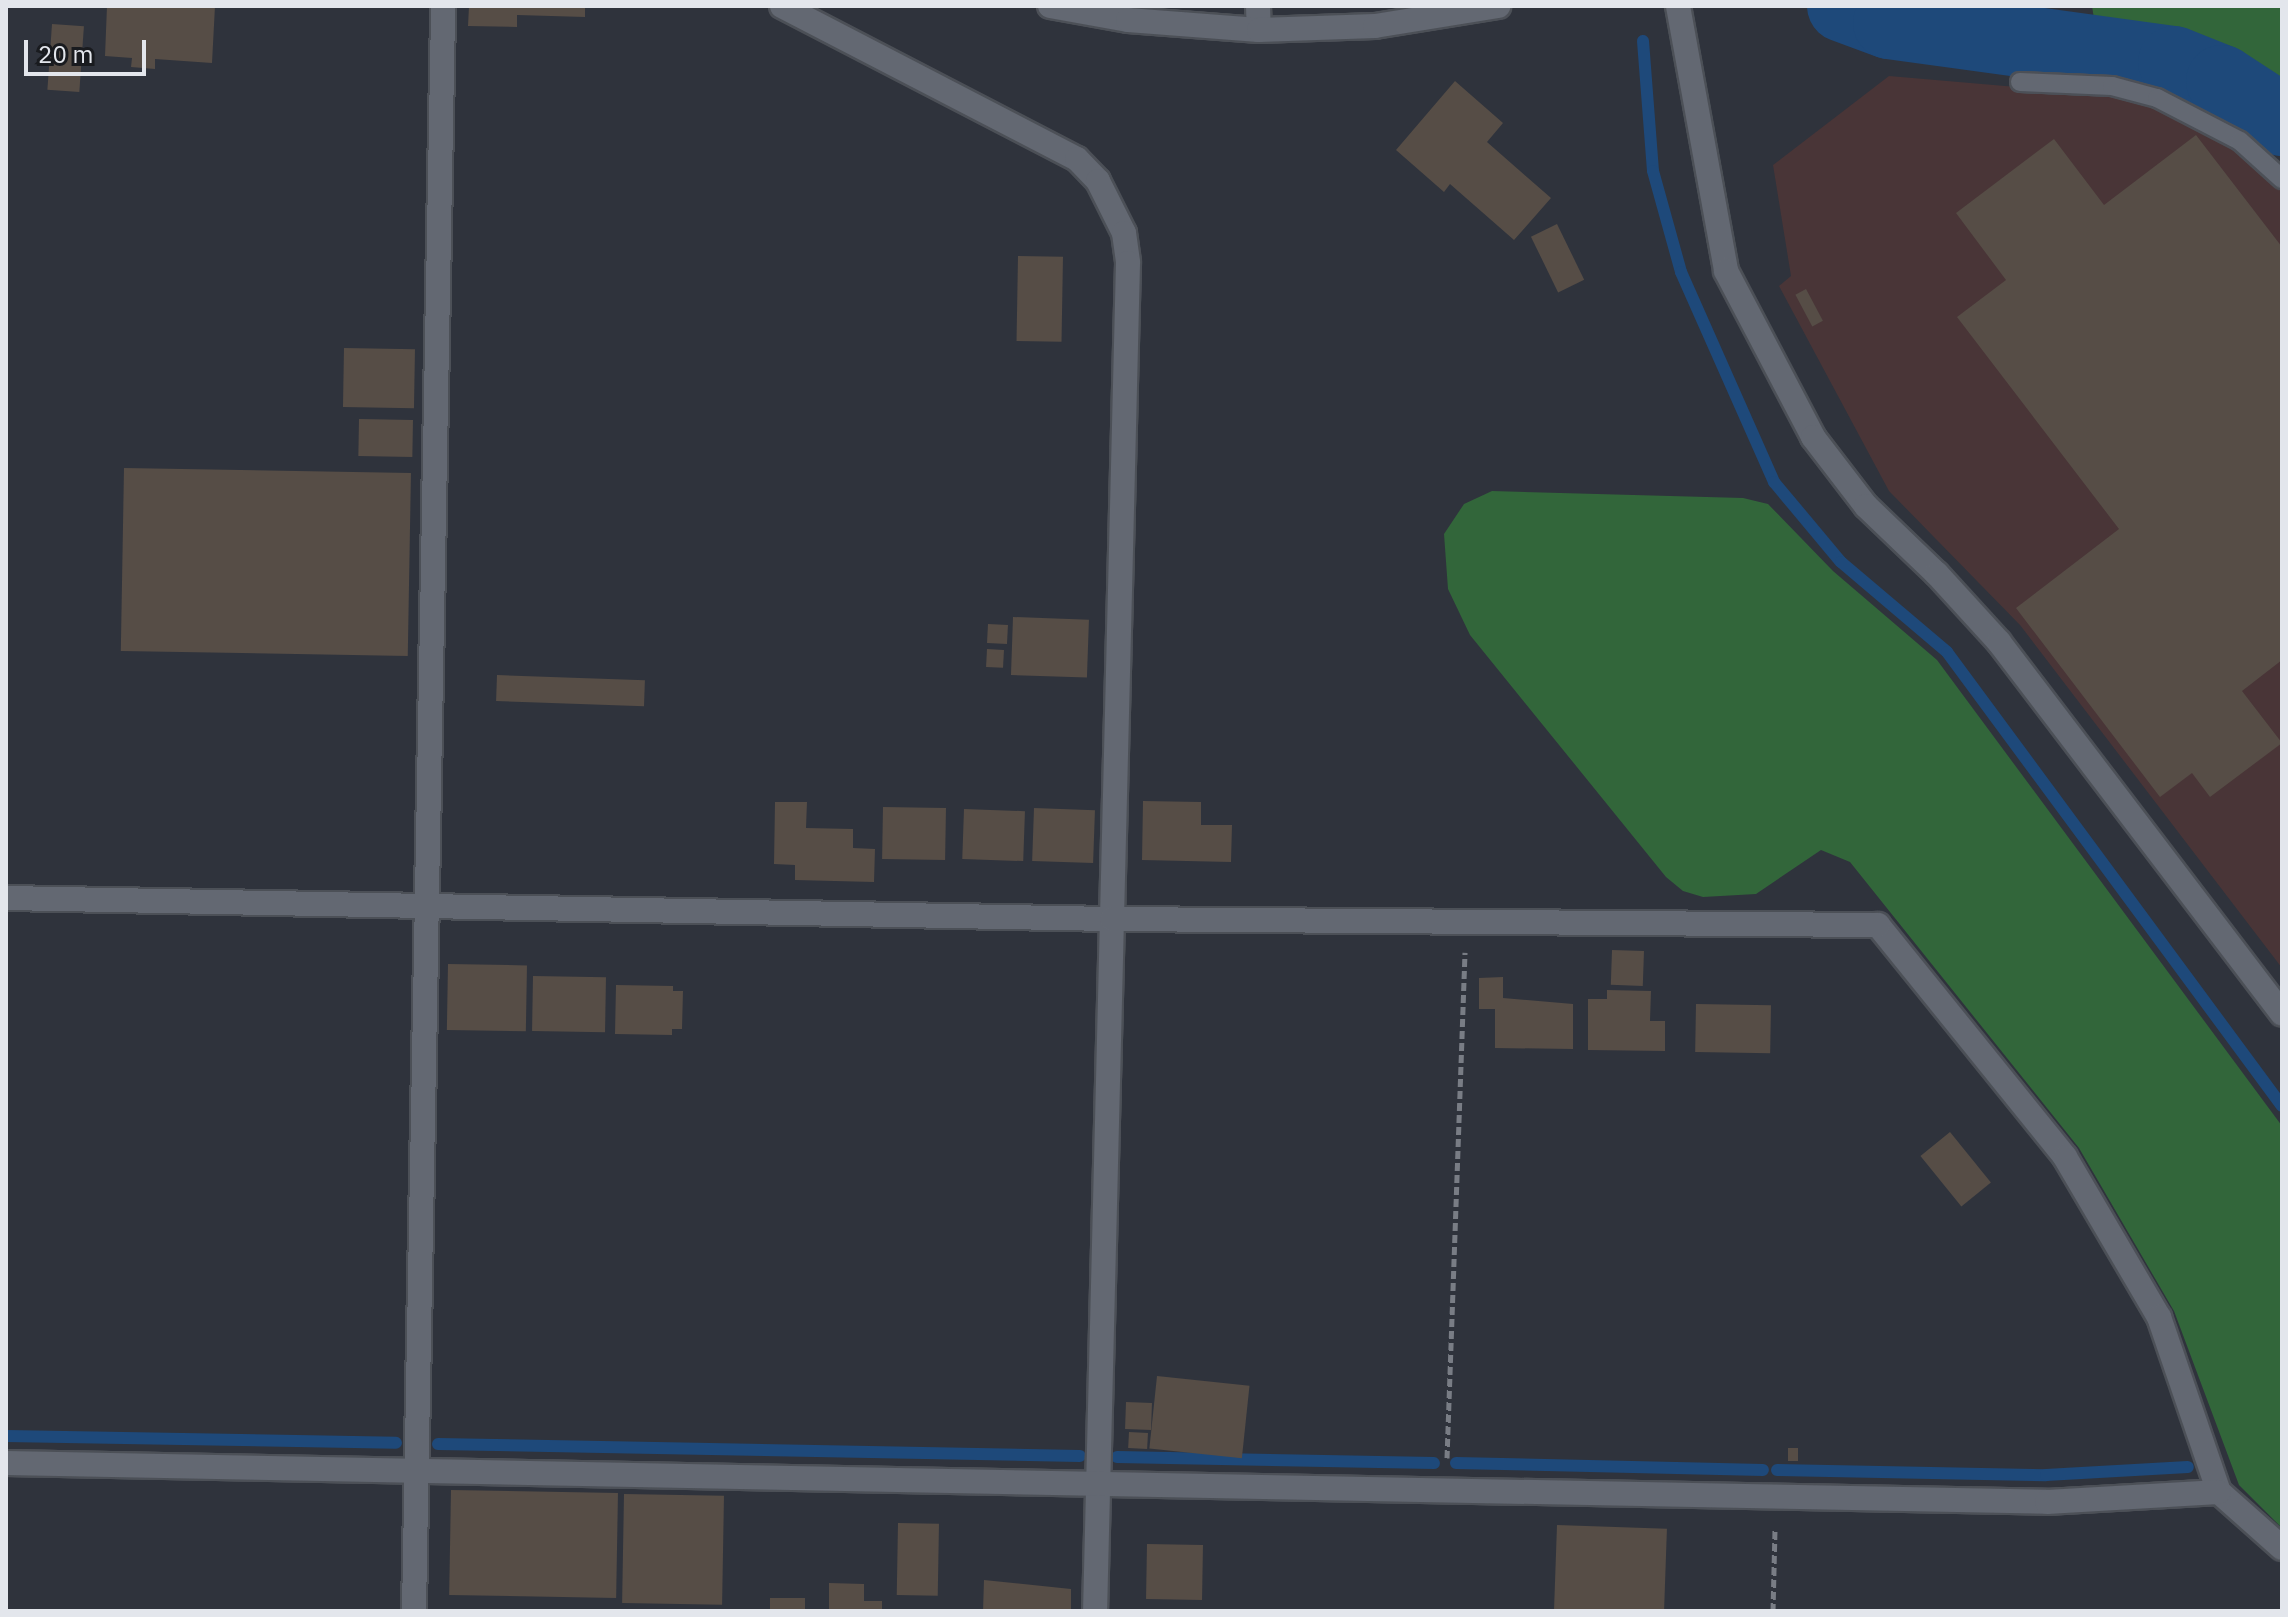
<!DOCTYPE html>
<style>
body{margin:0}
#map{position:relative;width:2288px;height:1617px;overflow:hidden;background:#2f333c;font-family:"IBM Plex Sans",sans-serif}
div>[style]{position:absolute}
.industrial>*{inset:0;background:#493537}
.green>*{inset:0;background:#32663a}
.stream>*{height:12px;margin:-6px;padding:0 6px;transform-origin:6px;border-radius:6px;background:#1e497a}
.river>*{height:72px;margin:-36px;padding:0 36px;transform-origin:36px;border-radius:36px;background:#1e497a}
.building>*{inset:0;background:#564d46;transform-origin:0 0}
.path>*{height:5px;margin-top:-2.5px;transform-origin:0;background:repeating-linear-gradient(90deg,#797d85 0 8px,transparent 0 12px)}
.roads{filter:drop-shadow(2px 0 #4c5057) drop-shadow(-2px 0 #4c5057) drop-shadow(0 2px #4c5057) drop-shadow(0 -2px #4c5057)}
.lane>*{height:18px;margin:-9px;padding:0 9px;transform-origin:9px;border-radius:9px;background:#636872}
.street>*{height:24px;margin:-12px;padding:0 12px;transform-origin:12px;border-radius:12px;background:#636872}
.secondary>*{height:24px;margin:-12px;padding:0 12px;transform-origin:12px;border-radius:12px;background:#636872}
span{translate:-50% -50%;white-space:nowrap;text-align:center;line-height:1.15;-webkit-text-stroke:6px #191b1f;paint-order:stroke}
.frame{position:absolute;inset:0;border:8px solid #e3e6ec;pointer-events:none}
.scale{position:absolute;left:24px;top:40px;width:122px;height:36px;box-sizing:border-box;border:4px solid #e3e6ec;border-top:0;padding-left:10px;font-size:24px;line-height:28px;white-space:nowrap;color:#e3e6ec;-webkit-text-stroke:6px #191b1f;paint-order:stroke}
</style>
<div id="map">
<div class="industrial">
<i style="clip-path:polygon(1889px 76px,2110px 95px,2155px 107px,2235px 149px,2282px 192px,2282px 968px,2020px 625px,1889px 491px,1779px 286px,1791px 276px,1773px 165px)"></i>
</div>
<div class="green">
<i style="clip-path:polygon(2092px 6px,2282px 6px,2282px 100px,2228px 67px,2178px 48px,2111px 34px,2095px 25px)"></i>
<i style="clip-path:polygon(1492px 491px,1743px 498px,1768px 504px,1833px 571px,1937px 660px,2282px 1126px,2282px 1528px,2239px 1485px,2174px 1311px,2079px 1148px,1850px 862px,1821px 850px,1756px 894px,1703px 897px,1683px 891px,1666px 877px,1470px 635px,1448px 589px,1444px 534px,1464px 504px)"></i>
</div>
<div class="stream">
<i style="left:1643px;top:41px;width:130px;rotate:85.6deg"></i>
<i style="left:1653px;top:171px;width:105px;rotate:74.5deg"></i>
<i style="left:1681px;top:272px;width:230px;rotate:66.1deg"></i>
<i style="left:1774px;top:482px;width:104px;rotate:50.1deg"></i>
<i style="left:1841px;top:562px;width:139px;rotate:40.3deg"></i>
<i style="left:1947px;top:652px;width:564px;rotate:53.58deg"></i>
<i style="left:6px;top:1436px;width:390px;rotate:1deg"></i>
<i style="left:438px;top:1444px;width:642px;rotate:1.07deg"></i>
<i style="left:1117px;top:1457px;width:317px;rotate:1.1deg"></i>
<i style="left:1456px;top:1463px;width:307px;rotate:1.3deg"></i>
<i style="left:1777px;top:1470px;width:269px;rotate:1.1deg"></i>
<i style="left:2046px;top:1475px;width:142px;rotate:-3.2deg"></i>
</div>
<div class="river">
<i style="left:1843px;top:6px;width:49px;rotate:20.3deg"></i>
<i style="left:1889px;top:23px;width:288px;rotate:7.8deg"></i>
<i style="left:2174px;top:62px;width:52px;rotate:21.6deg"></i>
<i style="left:2222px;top:81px;width:72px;rotate:33deg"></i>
</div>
<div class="building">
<i style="clip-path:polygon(107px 6px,215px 6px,212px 63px,155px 59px,155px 69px,131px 67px,132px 58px,105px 56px)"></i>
<i style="clip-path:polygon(469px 6px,585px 6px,585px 17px,517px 15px,517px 27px,468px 26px)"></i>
<i style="left:52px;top:24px;width:32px;height:66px;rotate:4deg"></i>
<i style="clip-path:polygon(1455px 81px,1503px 123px,1487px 142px,1551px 198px,1514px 240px,1450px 184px,1444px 192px,1396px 150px)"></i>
<i style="clip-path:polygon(2196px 135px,2282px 247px,2282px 660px,2242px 691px,2282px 743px,2210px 797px,2192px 773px,2160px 797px,2016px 608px,2119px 529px,1957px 317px,2006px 280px,1956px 213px,2054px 139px,2104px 205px)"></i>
<i style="left:1557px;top:224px;width:62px;height:29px;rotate:64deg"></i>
<i style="left:1018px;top:256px;width:45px;height:85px;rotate:1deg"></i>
<i style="left:1806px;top:289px;width:36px;height:12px;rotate:62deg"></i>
<i style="left:344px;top:348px;width:71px;height:59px;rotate:1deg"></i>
<i style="left:359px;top:419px;width:54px;height:37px;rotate:1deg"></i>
<i style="left:124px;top:468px;width:287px;height:183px;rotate:1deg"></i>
<i style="left:1013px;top:617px;width:76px;height:58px;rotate:2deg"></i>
<i style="left:988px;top:624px;width:20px;height:19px;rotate:3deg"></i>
<i style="left:987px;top:649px;width:17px;height:18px;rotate:3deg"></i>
<i style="left:497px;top:675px;width:148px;height:26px;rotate:2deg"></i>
<i style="clip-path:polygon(1143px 801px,1201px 802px,1201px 825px,1232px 825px,1231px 862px,1142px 860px)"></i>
<i style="clip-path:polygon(775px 802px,807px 802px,806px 828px,853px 829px,853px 848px,875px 849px,874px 882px,795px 880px,795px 865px,774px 864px)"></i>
<i style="left:883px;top:807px;width:63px;height:52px;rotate:1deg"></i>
<i style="left:1034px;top:808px;width:61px;height:53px;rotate:2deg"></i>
<i style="left:964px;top:809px;width:61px;height:50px;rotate:2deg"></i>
<i style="left:1644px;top:951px;width:35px;height:32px;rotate:92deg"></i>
<i style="left:448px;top:964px;width:79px;height:66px;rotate:1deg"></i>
<i style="left:533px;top:976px;width:73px;height:55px;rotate:1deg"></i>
<i style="clip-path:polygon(1503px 977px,1503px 998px,1573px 1004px,1573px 1049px,1495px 1048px,1495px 1009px,1479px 1009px,1479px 978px)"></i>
<i style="clip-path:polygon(616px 985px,673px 986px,673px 991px,683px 991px,682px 1029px,672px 1029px,672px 1035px,615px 1034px)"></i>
<i style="clip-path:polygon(1607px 990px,1651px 991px,1650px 1021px,1665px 1021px,1665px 1051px,1588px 1050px,1588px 999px,1607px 999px)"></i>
<i style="left:1696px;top:1004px;width:75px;height:48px;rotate:1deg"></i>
<i style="left:1950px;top:1132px;width:65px;height:38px;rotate:51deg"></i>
<i style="left:1157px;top:1376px;width:93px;height:73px;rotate:6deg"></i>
<i style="left:1126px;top:1402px;width:26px;height:27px;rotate:2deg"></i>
<i style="left:1129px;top:1432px;width:19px;height:16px;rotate:3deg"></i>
<i style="left:1788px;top:1448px;width:10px;height:13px"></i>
<i style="left:451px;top:1490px;width:167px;height:105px;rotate:1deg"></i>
<i style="left:624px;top:1494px;width:100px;height:109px;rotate:1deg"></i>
<i style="left:898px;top:1523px;width:41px;height:72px;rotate:1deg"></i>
<i style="left:1557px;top:1525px;width:110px;height:86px;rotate:2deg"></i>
<i style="left:1147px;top:1544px;width:56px;height:55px;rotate:1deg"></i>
<i style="clip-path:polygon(984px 1580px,1071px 1589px,1071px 1611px,983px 1611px)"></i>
<i style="clip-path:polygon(829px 1583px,864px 1584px,864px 1601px,882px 1601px,882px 1611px,829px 1611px)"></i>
<i style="left:770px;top:1598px;width:35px;height:13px"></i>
</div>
<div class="path">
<i style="left:1447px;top:1458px;width:506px;rotate:-87.96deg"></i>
<i style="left:1773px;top:1611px;width:83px;rotate:-88.6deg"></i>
</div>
<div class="roads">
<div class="lane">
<i style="left:2020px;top:82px;width:92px;rotate:2.5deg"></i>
<i style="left:2112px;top:86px;width:47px;rotate:14.9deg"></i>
<i style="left:2157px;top:98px;width:93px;rotate:27.4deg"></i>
<i style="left:2240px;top:141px;width:57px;rotate:42.1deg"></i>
</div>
<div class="street">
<i style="left:782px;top:6px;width:332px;rotate:27.4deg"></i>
<i style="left:1077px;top:159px;width:30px;rotate:46deg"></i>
<i style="left:1098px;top:181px;width:58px;rotate:63.4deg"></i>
<i style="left:1124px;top:233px;width:30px;rotate:82deg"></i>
<i style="left:1128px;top:263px;width:1348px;rotate:91.4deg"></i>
<i style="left:1258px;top:6px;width:24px;rotate:88deg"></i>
<i style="left:1678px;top:6px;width:269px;rotate:79.7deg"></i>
<i style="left:1726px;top:271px;width:187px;rotate:62.3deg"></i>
<i style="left:1813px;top:437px;width:87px;rotate:52.5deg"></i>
<i style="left:1866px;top:506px;width:98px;rotate:43.8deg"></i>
<i style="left:1937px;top:574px;width:92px;rotate:47.6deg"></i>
<i style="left:1999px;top:642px;width:467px;rotate:52.7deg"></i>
<i style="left:1878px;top:925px;width:298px;rotate:51.1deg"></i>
<i style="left:2065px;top:1157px;width:186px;rotate:59.6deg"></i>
<i style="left:2159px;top:1317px;width:185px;rotate:71.1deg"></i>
<i style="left:2219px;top:1492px;width:84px;rotate:41.6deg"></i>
<i style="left:6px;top:1463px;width:2041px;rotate:1.09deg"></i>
<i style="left:2047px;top:1502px;width:172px;rotate:-3.3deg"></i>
<i style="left:414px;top:1611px;width:1605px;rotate:-88.96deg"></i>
</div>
<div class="secondary">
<i style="left:1050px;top:6px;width:79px;rotate:10.2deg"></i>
<i style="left:1128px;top:20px;width:131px;rotate:4.4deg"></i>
<i style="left:1259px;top:30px;width:116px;rotate:-2deg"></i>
<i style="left:1375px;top:26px;width:125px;rotate:-9.2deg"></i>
<i style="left:6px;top:898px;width:1106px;rotate:1.09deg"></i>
<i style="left:1112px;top:919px;width:766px;rotate:0.45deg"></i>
</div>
</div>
<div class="frame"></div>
<div class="scale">20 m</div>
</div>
